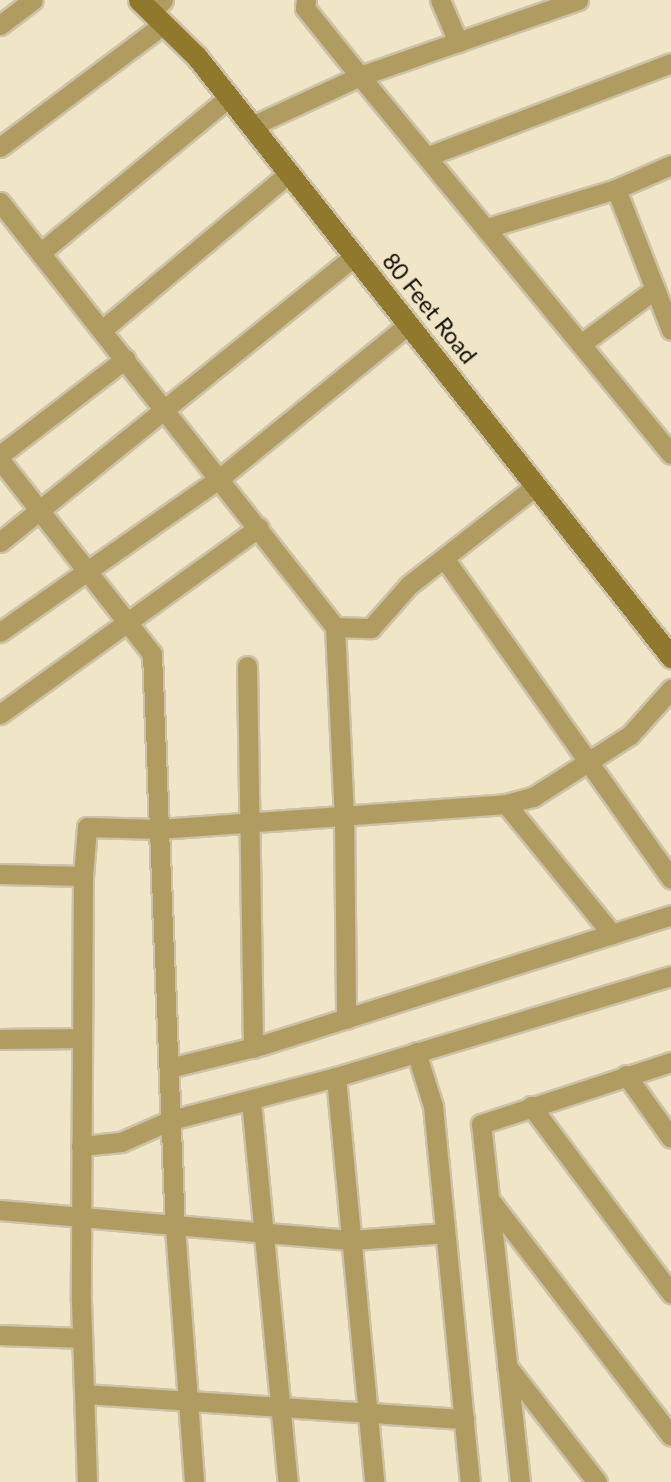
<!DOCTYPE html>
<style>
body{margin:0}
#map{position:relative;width:671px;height:1482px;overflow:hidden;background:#f0e5c6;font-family:Lato,sans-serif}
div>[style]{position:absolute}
.roads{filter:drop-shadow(2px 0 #ccc2a7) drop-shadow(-2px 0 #ccc2a7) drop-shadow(0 2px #ccc2a7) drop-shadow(0 -2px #ccc2a7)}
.minor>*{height:19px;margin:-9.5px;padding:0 9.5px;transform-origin:9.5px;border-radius:9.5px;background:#b09c61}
.secondary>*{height:21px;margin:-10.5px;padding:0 10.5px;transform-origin:10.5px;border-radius:10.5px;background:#90792c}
span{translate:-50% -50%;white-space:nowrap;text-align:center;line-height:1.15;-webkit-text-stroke:5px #f0e5c6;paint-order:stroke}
.street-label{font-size:23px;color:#0f0c03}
</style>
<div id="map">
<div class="roads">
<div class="minor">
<i style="left:306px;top:0;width:8px;rotate:97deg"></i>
<i style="left:305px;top:8px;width:72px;rotate:51.2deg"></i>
<i style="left:350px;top:64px;width:505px;rotate:50.54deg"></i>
<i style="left:440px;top:0;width:46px;rotate:66.8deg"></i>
<i style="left:151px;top:12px;width:17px;rotate:-45deg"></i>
<i style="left:0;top:25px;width:41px;rotate:-37.1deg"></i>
<i style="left:252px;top:126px;width:119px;rotate:-24.8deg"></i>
<i style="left:360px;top:76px;width:231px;rotate:-19.2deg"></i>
<i style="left:0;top:147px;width:205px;rotate:-36.9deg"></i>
<i style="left:428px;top:156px;width:260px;rotate:-20.9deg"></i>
<i style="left:616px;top:189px;width:151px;rotate:68.7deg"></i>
<i style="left:0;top:202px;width:541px;rotate:51.75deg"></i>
<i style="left:335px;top:627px;width:189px;rotate:87.3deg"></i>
<i style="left:344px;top:816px;width:203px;rotate:89.4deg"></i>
<i style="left:487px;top:228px;width:135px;rotate:-16.8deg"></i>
<i style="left:616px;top:189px;width:60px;rotate:-23.6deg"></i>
<i style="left:40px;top:253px;width:245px;rotate:-39.5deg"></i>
<i style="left:102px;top:330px;width:244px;rotate:-40deg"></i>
<i style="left:581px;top:344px;width:92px;rotate:-36.6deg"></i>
<i style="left:0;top:455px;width:158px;rotate:-37.5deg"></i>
<i style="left:0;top:460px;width:246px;rotate:51.9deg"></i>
<i style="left:152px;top:654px;width:574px;rotate:87.71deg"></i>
<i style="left:175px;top:1228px;width:255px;rotate:85.7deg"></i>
<i style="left:0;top:542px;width:456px;rotate:-38.9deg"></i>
<i style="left:444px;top:558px;width:393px;rotate:54.7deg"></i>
<i style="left:335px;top:627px;width:36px;rotate:2deg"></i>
<i style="left:371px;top:628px;width:57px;rotate:-48.5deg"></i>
<i style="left:409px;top:585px;width:162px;rotate:-38deg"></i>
<i style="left:0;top:632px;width:269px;rotate:-35deg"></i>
<i style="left:220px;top:478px;width:244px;rotate:-39.2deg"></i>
<i style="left:247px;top:666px;width:382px;rotate:89.1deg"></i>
<i style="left:0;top:714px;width:319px;rotate:-35.8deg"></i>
<i style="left:506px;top:804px;width:168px;rotate:50.8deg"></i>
<i style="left:0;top:874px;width:83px;rotate:1.4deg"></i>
<i style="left:83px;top:876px;width:49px;rotate:-85.3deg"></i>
<i style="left:87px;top:827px;width:72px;rotate:1.6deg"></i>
<i style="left:159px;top:829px;width:348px;rotate:-4.1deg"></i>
<i style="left:506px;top:804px;width:28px;rotate:-15deg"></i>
<i style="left:533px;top:797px;width:115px;rotate:-32.6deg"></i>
<i style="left:630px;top:735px;width:62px;rotate:-48.3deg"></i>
<i style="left:83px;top:876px;width:425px;rotate:90.3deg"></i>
<i style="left:81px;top:1301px;width:181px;rotate:88.1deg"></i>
<i style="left:0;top:1039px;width:82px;rotate:-0.7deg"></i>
<i style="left:416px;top:1052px;width:57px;rotate:72.5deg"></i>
<i style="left:433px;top:1106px;width:378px;rotate:84.4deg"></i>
<i style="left:169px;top:1068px;width:96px;rotate:-13.9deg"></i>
<i style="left:262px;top:1045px;width:429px;rotate:-17.6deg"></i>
<i style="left:626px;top:1075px;width:77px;rotate:54.5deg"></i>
<i style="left:336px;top:1077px;width:407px;rotate:84.6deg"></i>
<i style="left:251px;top:1101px;width:383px;rotate:84.5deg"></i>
<i style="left:531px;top:1106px;width:234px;rotate:53.2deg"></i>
<i style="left:81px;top:1146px;width:40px;rotate:-5.7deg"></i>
<i style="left:121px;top:1142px;width:55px;rotate:-23.7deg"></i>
<i style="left:171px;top:1120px;width:171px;rotate:-14.6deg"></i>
<i style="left:336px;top:1077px;width:350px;rotate:-16.8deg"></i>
<i style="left:490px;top:1200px;width:297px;rotate:52.5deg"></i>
<i style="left:0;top:1210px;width:354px;rotate:4.9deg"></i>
<i style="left:353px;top:1240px;width:92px;rotate:-4.4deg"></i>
<i style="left:0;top:1335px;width:82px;rotate:2.1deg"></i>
<i style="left:507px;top:1366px;width:147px;rotate:52.2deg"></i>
<i style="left:85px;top:1394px;width:380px;rotate:3.8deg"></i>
<i style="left:520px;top:1482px;width:360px;rotate:-96.2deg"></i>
<i style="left:481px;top:1124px;width:200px;rotate:-18.1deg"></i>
</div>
<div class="secondary">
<i style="left:139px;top:0;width:81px;rotate:44.5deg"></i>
<i style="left:197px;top:57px;width:765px;rotate:51.69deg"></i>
</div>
</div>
<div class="street-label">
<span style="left:430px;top:308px;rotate:51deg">80 Feet Road</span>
</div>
</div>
